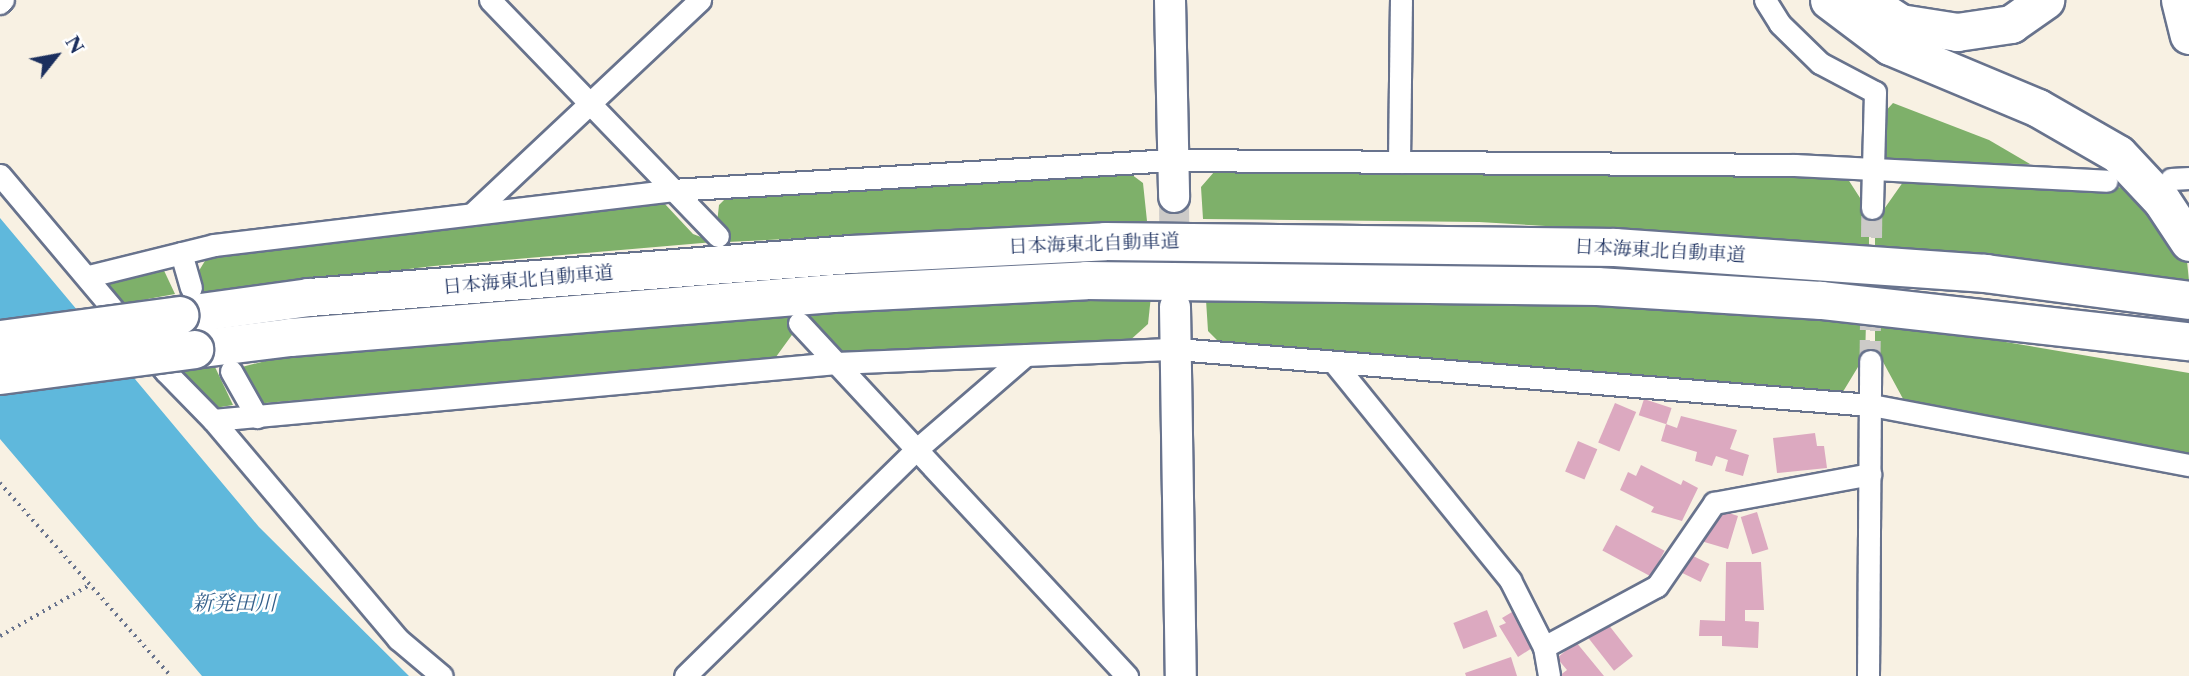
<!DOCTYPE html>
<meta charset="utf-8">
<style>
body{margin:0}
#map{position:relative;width:2189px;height:676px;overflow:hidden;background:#f8f1e3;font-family:"Libre Caslon Text","Noto Serif JP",serif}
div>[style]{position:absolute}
.forest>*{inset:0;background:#7eb06a}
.water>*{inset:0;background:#5fb8dc}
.building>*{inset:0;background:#dca9c0;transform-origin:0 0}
.street-tunnel>*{height:21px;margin-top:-10.5px;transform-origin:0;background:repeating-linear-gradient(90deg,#cccac8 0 21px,transparent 0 31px)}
.secondary-tunnel>*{height:30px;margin-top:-15px;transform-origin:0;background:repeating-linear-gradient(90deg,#cccac8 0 30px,transparent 0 45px)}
.path>*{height:3.5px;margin-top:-1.75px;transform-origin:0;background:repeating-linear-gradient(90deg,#68738d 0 2px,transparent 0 7px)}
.roads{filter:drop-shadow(2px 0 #68738d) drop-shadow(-2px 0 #68738d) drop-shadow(0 2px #68738d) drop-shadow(0 -2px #68738d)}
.street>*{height:21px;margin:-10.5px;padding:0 10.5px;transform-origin:10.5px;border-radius:10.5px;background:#fff}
.secondary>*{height:30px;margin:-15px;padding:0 15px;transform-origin:15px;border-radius:15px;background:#fff}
.highway>*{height:37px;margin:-18.5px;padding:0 18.5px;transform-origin:18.5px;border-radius:18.5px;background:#fff}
.bridges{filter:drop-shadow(2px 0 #68738d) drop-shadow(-2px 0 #68738d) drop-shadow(0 2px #68738d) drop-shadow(0 -2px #68738d)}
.highway-bridge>*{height:37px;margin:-18.5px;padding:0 18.5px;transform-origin:18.5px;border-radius:18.5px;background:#fff}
span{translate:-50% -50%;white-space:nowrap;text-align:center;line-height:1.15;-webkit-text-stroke:5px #fff;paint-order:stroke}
.street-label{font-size:19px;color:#1b2f5e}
.water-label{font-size:21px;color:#335f8a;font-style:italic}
.north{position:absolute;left:21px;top:21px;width:70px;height:70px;-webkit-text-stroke:5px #fff;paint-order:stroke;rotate:59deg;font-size:19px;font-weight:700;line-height:28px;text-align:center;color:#1b2f5e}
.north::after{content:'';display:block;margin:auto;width:24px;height:32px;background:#1b2f5e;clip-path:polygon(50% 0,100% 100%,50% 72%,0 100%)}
</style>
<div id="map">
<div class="forest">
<i style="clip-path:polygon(1893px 103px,1989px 140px,2030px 164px,1887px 163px,1883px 158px,1882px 115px)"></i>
<i style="clip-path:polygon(1221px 164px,1844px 173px,1862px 201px,1862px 211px,1869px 211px,1869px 245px,1479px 222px,1203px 219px,1201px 187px)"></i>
<i style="clip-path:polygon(1103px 172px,1131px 174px,1143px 183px,1147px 221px,727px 242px,713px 227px,717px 223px,719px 205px,728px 196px)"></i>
<i style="clip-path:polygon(1908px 175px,2132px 188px,2143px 196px,2187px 261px,2189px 281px,1875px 247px,1875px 210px,1882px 212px)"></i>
<i style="clip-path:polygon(664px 203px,693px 234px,714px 242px,434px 266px,215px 292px,199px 293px,192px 282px,208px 256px)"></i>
<i style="clip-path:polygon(160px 262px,175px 294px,115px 305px,104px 281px)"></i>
<i style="clip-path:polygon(1151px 296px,1148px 324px,1127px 343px,835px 352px,793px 312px)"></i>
<i style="clip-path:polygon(1541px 297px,1866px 321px,1865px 362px,1861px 362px,1841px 395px,1221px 344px,1208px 331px,1206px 300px)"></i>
<i style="clip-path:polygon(786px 315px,797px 328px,773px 361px,762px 364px,672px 367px,254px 404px,238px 368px,273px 359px,637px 324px)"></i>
<i style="clip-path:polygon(1875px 320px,2189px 373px,2189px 457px,1908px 408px,1882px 360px,1875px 361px)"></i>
<i style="clip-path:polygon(215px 367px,233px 405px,209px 409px,174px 372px)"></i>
</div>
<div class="water">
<i style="clip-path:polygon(0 218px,259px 527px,409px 676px,202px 676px,0 439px)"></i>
</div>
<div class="building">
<i style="left:1644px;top:399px;width:29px;height:17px;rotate:18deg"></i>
<i style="left:1615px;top:403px;width:23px;height:43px;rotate:23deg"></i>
<i style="clip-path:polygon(1681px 416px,1737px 430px,1730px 449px,1749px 455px,1743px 476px,1725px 471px,1728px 460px,1716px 456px,1712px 466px,1695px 461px,1697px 452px,1661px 441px,1666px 424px,1677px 428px)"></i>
<i style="clip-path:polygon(1815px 433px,1817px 446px,1824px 446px,1827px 468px,1777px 473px,1773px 438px)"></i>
<i style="left:1578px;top:441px;width:21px;height:33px;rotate:23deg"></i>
<i style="clip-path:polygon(1641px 465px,1681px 485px,1683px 480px,1698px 488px,1682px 521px,1651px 512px,1654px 507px,1620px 490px,1628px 472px,1636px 476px)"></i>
<i style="clip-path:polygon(1720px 510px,1738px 516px,1728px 549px,1701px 541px,1708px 517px,1717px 519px)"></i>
<i style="left:1757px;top:512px;width:39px;height:17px;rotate:73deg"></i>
<i style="left:1616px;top:525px;width:55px;height:29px;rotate:28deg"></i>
<i style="left:1687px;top:553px;width:25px;height:20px;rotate:26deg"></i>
<i style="clip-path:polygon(1726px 562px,1761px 562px,1764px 610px,1745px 610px,1745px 621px,1759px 622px,1758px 648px,1722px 646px,1722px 636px,1699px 636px,1700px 620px,1725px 621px)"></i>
<i style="clip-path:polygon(1517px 609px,1534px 638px,1528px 641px,1532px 648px,1518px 657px,1499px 626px,1506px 623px,1502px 618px)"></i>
<i style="left:1487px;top:610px;width:28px;height:36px;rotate:69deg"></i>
<i style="left:1604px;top:619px;width:47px;height:24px;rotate:52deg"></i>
<i style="clip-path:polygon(1576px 642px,1604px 676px,1559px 676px,1567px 670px,1557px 658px)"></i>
<i style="clip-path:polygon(1511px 657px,1517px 676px,1466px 676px,1465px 673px)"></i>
</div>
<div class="street-tunnel">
<i style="left:1870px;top:361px;width:153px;rotate:-89.3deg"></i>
</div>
<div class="secondary-tunnel">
<i style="left:1174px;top:197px;width:107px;rotate:89.5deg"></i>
</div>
<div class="path">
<i style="left:0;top:483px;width:258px;rotate:48.5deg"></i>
<i style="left:0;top:636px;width:105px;rotate:-29.7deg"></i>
</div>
<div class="roads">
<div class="street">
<i style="left:490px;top:0;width:328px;rotate:46deg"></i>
<i style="left:1765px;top:0;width:28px;rotate:58deg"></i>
<i style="left:1780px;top:24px;width:56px;rotate:44.3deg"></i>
<i style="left:1820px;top:63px;width:62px;rotate:27.8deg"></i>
<i style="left:1875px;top:92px;width:116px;rotate:91.5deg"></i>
<i style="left:0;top:3px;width:4px;rotate:-45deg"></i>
<i style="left:1399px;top:162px;width:162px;rotate:-89.3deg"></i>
<i style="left:0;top:175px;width:258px;rotate:49.9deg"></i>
<i style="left:166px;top:372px;width:67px;rotate:45.6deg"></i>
<i style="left:213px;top:420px;width:626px;rotate:-5.23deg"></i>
<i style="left:836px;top:363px;width:340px;rotate:-2.4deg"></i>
<i style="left:1176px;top:349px;width:697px;rotate:4.61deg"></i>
<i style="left:1871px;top:405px;width:324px;rotate:10.7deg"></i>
<i style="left:2171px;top:179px;width:18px;rotate:-3deg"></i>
<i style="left:472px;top:214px;width:313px;rotate:-43.2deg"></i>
<i style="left:181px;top:253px;width:36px;rotate:74deg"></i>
<i style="left:89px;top:276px;width:129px;rotate:-13.9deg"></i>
<i style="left:214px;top:245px;width:461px;rotate:-6.8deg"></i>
<i style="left:672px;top:190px;width:502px;rotate:-3.43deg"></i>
<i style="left:1173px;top:160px;width:622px;rotate:0.46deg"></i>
<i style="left:1795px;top:165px;width:312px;rotate:2.9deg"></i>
<i style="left:799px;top:323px;width:482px;rotate:47.1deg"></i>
<i style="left:1336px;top:365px;width:277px;rotate:51deg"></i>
<i style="left:1510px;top:580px;width:75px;rotate:63.1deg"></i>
<i style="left:1544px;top:647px;width:29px;rotate:80deg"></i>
<i style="left:231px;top:371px;width:53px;rotate:60.5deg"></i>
<i style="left:213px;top:420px;width:287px;rotate:49.8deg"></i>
<i style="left:398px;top:639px;width:57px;rotate:40.1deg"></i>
<i style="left:1544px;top:647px;width:128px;rotate:-28.4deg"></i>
<i style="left:1657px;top:586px;width:101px;rotate:-55.5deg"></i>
<i style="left:1714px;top:503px;width:159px;rotate:-10.5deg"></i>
<i style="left:685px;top:676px;width:325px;rotate:-44.4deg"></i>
<i style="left:917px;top:449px;width:144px;rotate:-40.8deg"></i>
<i style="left:1868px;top:676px;width:315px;rotate:-89.6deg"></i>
</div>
<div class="secondary">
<i style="left:1170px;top:0;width:197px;rotate:88.8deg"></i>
<i style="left:1175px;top:307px;width:369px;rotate:89.1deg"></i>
</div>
<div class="highway">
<i style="left:1829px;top:0;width:76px;rotate:37deg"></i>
<i style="left:1890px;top:46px;width:160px;rotate:22.7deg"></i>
<i style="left:2038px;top:108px;width:92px;rotate:29.9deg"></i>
<i style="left:2118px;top:154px;width:64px;rotate:46.9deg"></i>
<i style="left:2162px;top:201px;width:49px;rotate:56.6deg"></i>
<i style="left:1865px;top:0;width:42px;rotate:33.3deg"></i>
<i style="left:1900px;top:23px;width:58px;rotate:9deg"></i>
<i style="left:1957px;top:32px;width:55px;rotate:-8.4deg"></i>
<i style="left:2011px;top:24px;width:42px;rotate:-35.2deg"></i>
<i style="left:2180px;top:0;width:36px;rotate:76deg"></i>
<i style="left:179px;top:315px;width:131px;rotate:-7.9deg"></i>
<i style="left:309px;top:297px;width:544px;rotate:-4.54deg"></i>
<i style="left:851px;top:254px;width:254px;rotate:-2.9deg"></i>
<i style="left:1105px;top:241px;width:510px;rotate:0.67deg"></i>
<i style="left:1615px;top:247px;width:371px;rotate:4deg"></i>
<i style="left:1985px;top:273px;width:206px;rotate:7.5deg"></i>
<i style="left:194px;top:349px;width:97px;rotate:-7.1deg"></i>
<i style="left:290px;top:337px;width:544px;rotate:-4.64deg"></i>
<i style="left:832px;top:293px;width:254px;rotate:-2.9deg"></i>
<i style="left:1086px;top:280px;width:511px;rotate:0.67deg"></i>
<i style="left:1597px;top:286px;width:224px;rotate:3.6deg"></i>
<i style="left:1821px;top:300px;width:370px;rotate:6.4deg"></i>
</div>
</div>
<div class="bridges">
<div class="highway-bridge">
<i style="left:0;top:339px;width:181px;rotate:-7.6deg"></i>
<i style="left:0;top:375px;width:196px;rotate:-7.6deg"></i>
</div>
</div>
<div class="street-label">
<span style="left:1094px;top:244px;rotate:-2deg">日本海東北自動車道</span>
<span style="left:1660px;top:251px;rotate:3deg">日本海東北自動車道</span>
<span style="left:528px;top:280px;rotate:-5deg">日本海東北自動車道</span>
</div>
<div class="water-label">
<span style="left:234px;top:603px">新発田川</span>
</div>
<div class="north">N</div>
</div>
